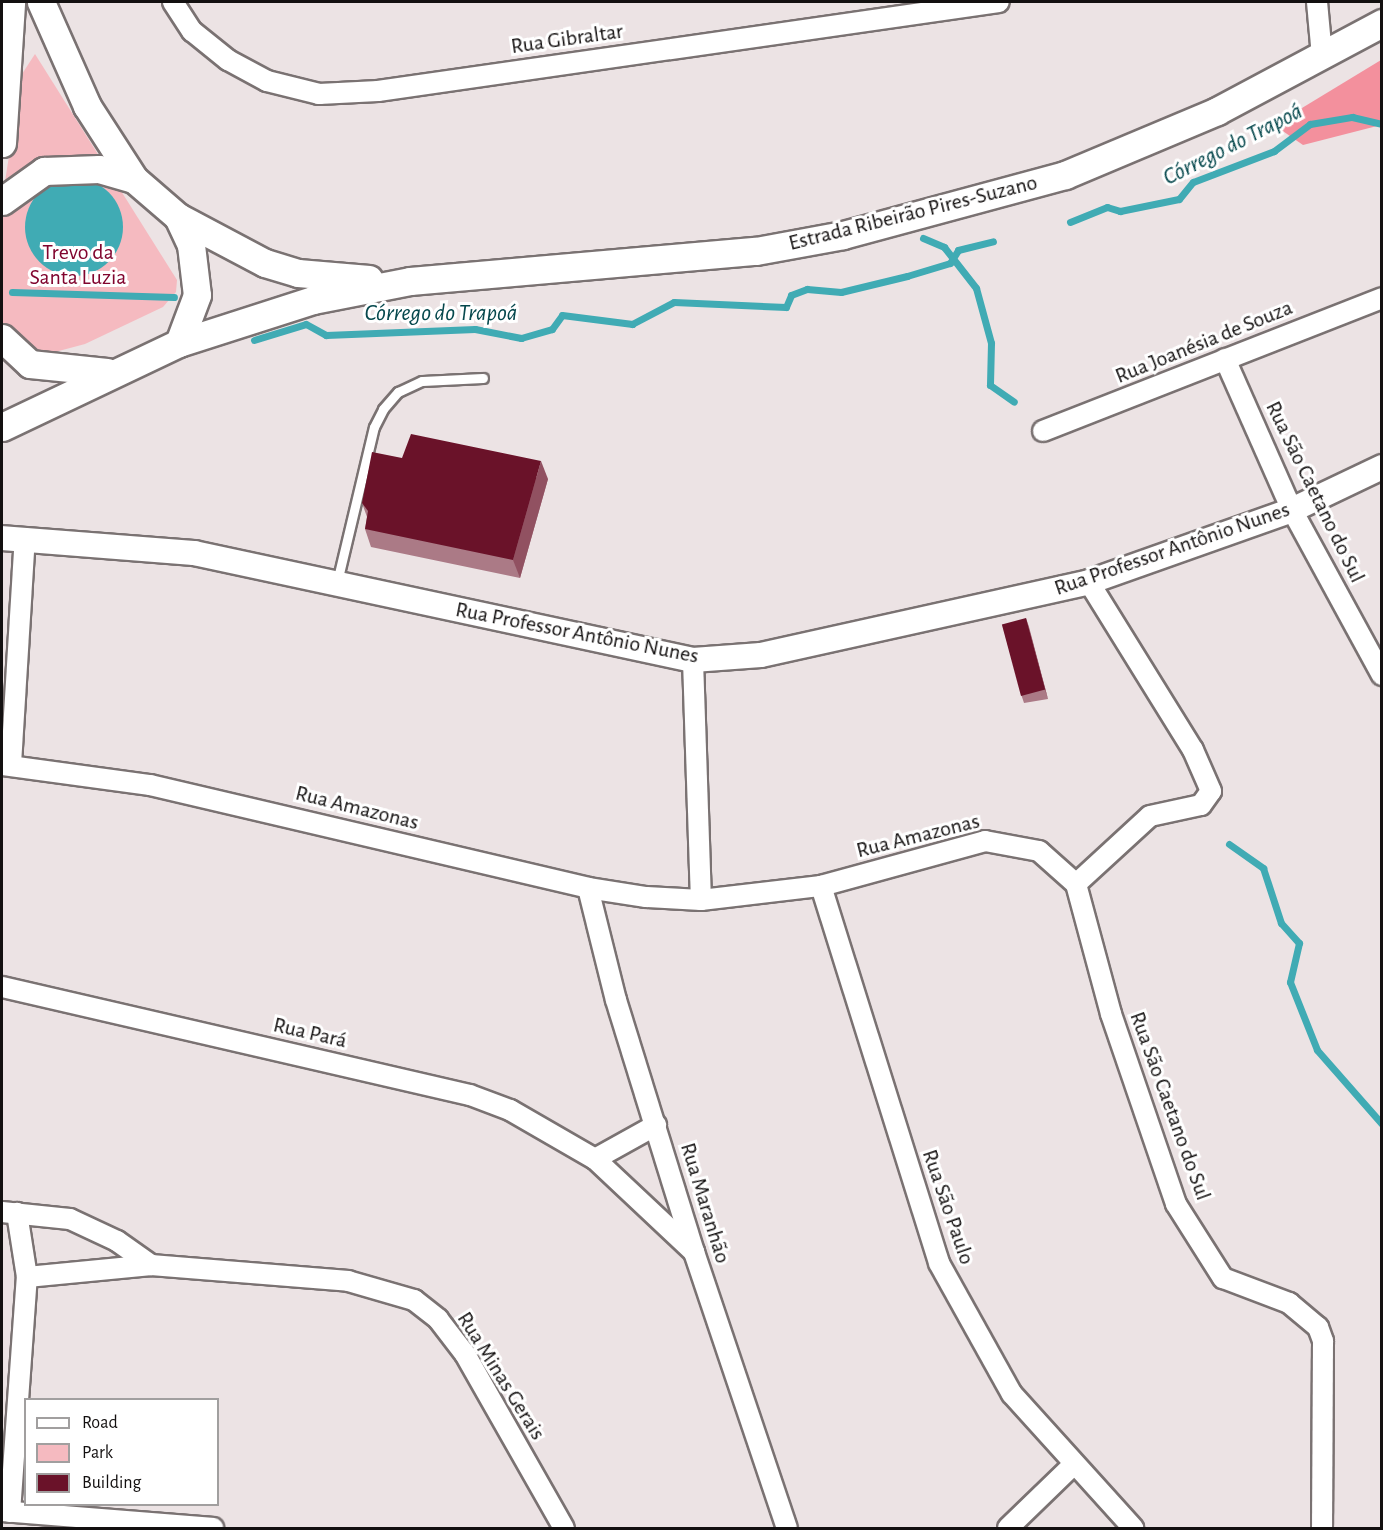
<!DOCTYPE html>
<meta charset="utf-8">
<style>
body{margin:0}
#map{position:relative;width:1383px;height:1530px;overflow:hidden;background:#ece3e4;font-family:"Alegreya Sans",sans-serif}
div>[style]{position:absolute}
.green>*{inset:0;background:#f5bac0}
.forest>*{inset:0;background:#f3909d}
.water>*{inset:0;background:#40abb4}
.round{border-radius:50%}
.stream>*{height:7px;margin:-3.5px;padding:0 3.5px;transform-origin:3.5px;border-radius:3.5px;background:#40abb4}
.roads{filter:drop-shadow(2px 0 #7a7272) drop-shadow(-2px 0 #7a7272) drop-shadow(0 2px #7a7272) drop-shadow(0 -2px #7a7272)}
.service>*{height:9px;margin:-4.5px;padding:0 4.5px;transform-origin:4.5px;border-radius:4.5px;background:#fff}
.minor>*{height:20px;margin:-10px;padding:0 10px;transform-origin:10px;border-radius:10px;background:#fff}
.tertiary>*{height:24px;margin:-12px;padding:0 12px;transform-origin:12px;border-radius:12px;background:#fff}
.secondary>*{height:27px;margin:-13.5px;padding:0 13.5px;transform-origin:13.5px;border-radius:13.5px;background:#fff}
.wall>*{inset:0;background:#ab7a86}
.shaded-wall>*{inset:0;background:#915161}
.building>*{inset:0;background:#6a1229;transform-origin:0 0}
span{translate:-50% -50%;white-space:nowrap;text-align:center;line-height:1.15;-webkit-text-stroke:6px #fff;paint-order:stroke}
.street-label{font-size:22px;color:#131010}
.park-label{font-size:22px;color:#80042e}
.water-label{font-size:24px;color:#06484d;font-style:italic}
.frame{position:absolute;inset:0;border:3px solid #131010;pointer-events:none}
.legend{position:absolute;left:24px;top:1398px;width:195px;height:108px;box-sizing:border-box;background:#fff;border:2px solid #a19f9f;margin:0;padding:8px 10px;list-style:none;font-size:18px;color:#131010}
.legend li{display:flex;align-items:center;gap:12px;height:30px}
.legend b{width:30px;border:2px solid #a19f9f}
</style>
<div id="map">
<div class="green">
<i style="clip-path:polygon(35px 54px,177px 280px,176px 292px,163px 307px,85px 344px,55px 352px,30px 350px,2px 324px,3px 194px,22px 74px)"></i>
</div>
<div class="forest">
<i style="clip-path:polygon(1381px 60px,1381px 125px,1303px 145px,1274px 125px)"></i>
</div>
<div class="water">
<i class="round" style="left:25px;top:178px;width:98px;height:98px"></i>
</div>
<div class="stream">
<i style="left:1070px;top:222px;width:40px;rotate:-22deg"></i>
<i style="left:1107px;top:207px;width:14px;rotate:17deg"></i>
<i style="left:1120px;top:211px;width:60px;rotate:-11.5deg"></i>
<i style="left:1179px;top:199px;width:22px;rotate:-51deg"></i>
<i style="left:1193px;top:182px;width:87px;rotate:-20.9deg"></i>
<i style="left:1274px;top:151px;width:45px;rotate:-36.9deg"></i>
<i style="left:1310px;top:124px;width:43px;rotate:-9.5deg"></i>
<i style="left:1352px;top:117px;width:31px;rotate:13deg"></i>
<i style="left:923px;top:238px;width:23px;rotate:23deg"></i>
<i style="left:944px;top:247px;width:52px;rotate:52deg"></i>
<i style="left:976px;top:288px;width:57px;rotate:74.7deg"></i>
<i style="left:991px;top:343px;width:42px;rotate:91.4deg"></i>
<i style="left:990px;top:385px;width:29px;rotate:35deg"></i>
<i style="left:12px;top:292px;width:162px;rotate:1.8deg"></i>
<i style="left:254px;top:340px;width:54px;rotate:-17.1deg"></i>
<i style="left:306px;top:324px;width:23px;rotate:29deg"></i>
<i style="left:326px;top:335px;width:149px;rotate:-2.3deg"></i>
<i style="left:475px;top:329px;width:47px;rotate:11.1deg"></i>
<i style="left:521px;top:338px;width:32px;rotate:-16deg"></i>
<i style="left:552px;top:329px;width:17px;rotate:-54deg"></i>
<i style="left:562px;top:315px;width:71px;rotate:7.3deg"></i>
<i style="left:632px;top:324px;width:47px;rotate:-27.6deg"></i>
<i style="left:674px;top:302px;width:112px;rotate:2.6deg"></i>
<i style="left:786px;top:307px;width:13px;rotate:-67deg"></i>
<i style="left:791px;top:295px;width:17px;rotate:-21deg"></i>
<i style="left:807px;top:289px;width:34px;rotate:5deg"></i>
<i style="left:841px;top:292px;width:68px;rotate:-13.6deg"></i>
<i style="left:907px;top:276px;width:45px;rotate:-16.8deg"></i>
<i style="left:950px;top:263px;width:15px;rotate:-58deg"></i>
<i style="left:958px;top:250px;width:36px;rotate:-14deg"></i>
<i style="left:1229px;top:844px;width:42px;rotate:35.2deg"></i>
<i style="left:1263px;top:868px;width:58px;rotate:71.9deg"></i>
<i style="left:1281px;top:923px;width:27px;rotate:48deg"></i>
<i style="left:1299px;top:943px;width:40px;rotate:103deg"></i>
<i style="left:1290px;top:982px;width:73px;rotate:68.3deg"></i>
<i style="left:1317px;top:1050px;width:98px;rotate:48.7deg"></i>
</div>
<div class="roads">
<div class="service">
<i style="left:337px;top:582px;width:159px;rotate:-76.6deg"></i>
<i style="left:374px;top:427px;width:20px;rotate:-63deg"></i>
<i style="left:383px;top:409px;width:23px;rotate:-49deg"></i>
<i style="left:398px;top:392px;width:26px;rotate:-25deg"></i>
<i style="left:422px;top:381px;width:61px;rotate:-2.8deg"></i>
</div>
<div class="minor">
<i style="left:173px;top:2px;width:35px;rotate:57deg"></i>
<i style="left:192px;top:31px;width:46px;rotate:38.9deg"></i>
<i style="left:228px;top:60px;width:44px;rotate:28.3deg"></i>
<i style="left:267px;top:81px;width:54px;rotate:14deg"></i>
<i style="left:319px;top:94px;width:59px;rotate:-2.9deg"></i>
<i style="left:378px;top:91px;width:627px;rotate:-8.16deg"></i>
<i style="left:1317px;top:2px;width:54px;rotate:84.7deg"></i>
<i style="left:1225px;top:359px;width:165px;rotate:66.1deg"></i>
<i style="left:1292px;top:510px;width:188px;rotate:61.4deg"></i>
<i style="left:1043px;top:431px;width:364px;rotate:-21.4deg"></i>
<i style="left:693px;top:660px;width:240px;rotate:88.1deg"></i>
<i style="left:11px;top:764px;width:226px;rotate:-86.5deg"></i>
<i style="left:2px;top:765px;width:149px;rotate:7.7deg"></i>
<i style="left:150px;top:785px;width:450px;rotate:13.2deg"></i>
<i style="left:588px;top:888px;width:59px;rotate:8.8deg"></i>
<i style="left:646px;top:897px;width:55px;rotate:3.1deg"></i>
<i style="left:701px;top:900px;width:121px;rotate:-6.7deg"></i>
<i style="left:821px;top:886px;width:170px;rotate:-15.3deg"></i>
<i style="left:985px;top:841px;width:55px;rotate:10.5deg"></i>
<i style="left:1039px;top:851px;width:50px;rotate:41.7deg"></i>
<i style="left:1076px;top:884px;width:135px;rotate:74.9deg"></i>
<i style="left:1111px;top:1014px;width:201px;rotate:71.1deg"></i>
<i style="left:1176px;top:1204px;width:88px;rotate:57.6deg"></i>
<i style="left:1223px;top:1278px;width:71px;rotate:20.7deg"></i>
<i style="left:1289px;top:1303px;width:38px;rotate:40deg"></i>
<i style="left:1318px;top:1327px;width:15px;rotate:70deg"></i>
<i style="left:1323px;top:1341px;width:187px;rotate:90.3deg"></i>
<i style="left:1076px;top:884px;width:100px;rotate:-42.6deg"></i>
<i style="left:1150px;top:816px;width:52px;rotate:-12.2deg"></i>
<i style="left:1201px;top:805px;width:17px;rotate:-54deg"></i>
<i style="left:1211px;top:791px;width:45px;rotate:-113.7deg"></i>
<i style="left:1193px;top:750px;width:198px;rotate:-121.8deg"></i>
<i style="left:821px;top:886px;width:395px;rotate:72.6deg"></i>
<i style="left:939px;top:1263px;width:150px;rotate:60.9deg"></i>
<i style="left:1012px;top:1394px;width:181px;rotate:47.9deg"></i>
<i style="left:588px;top:888px;width:115px;rotate:76deg"></i>
<i style="left:616px;top:1000px;width:264px;rotate:72.8deg"></i>
<i style="left:694px;top:1252px;width:291px;rotate:71.4deg"></i>
<i style="left:2px;top:987px;width:480px;rotate:13deg"></i>
<i style="left:470px;top:1095px;width:43px;rotate:20.6deg"></i>
<i style="left:510px;top:1110px;width:98px;rotate:30deg"></i>
<i style="left:595px;top:1159px;width:136px;rotate:43.2deg"></i>
<i style="left:595px;top:1159px;width:70px;rotate:-29.1deg"></i>
<i style="left:2px;top:1212px;width:68px;rotate:5.9deg"></i>
<i style="left:70px;top:1219px;width:52px;rotate:25.1deg"></i>
<i style="left:117px;top:1241px;width:42px;rotate:35.2deg"></i>
<i style="left:151px;top:1265px;width:198px;rotate:4.6deg"></i>
<i style="left:348px;top:1281px;width:69px;rotate:16.1deg"></i>
<i style="left:414px;top:1300px;width:31px;rotate:38deg"></i>
<i style="left:438px;top:1319px;width:44px;rotate:52.4deg"></i>
<i style="left:465px;top:1354px;width:200px;rotate:60.4deg"></i>
<i style="left:27px;top:1277px;width:125px;rotate:-5.5deg"></i>
<i style="left:2px;top:1511px;width:212px;rotate:4.6deg"></i>
<i style="left:10px;top:1512px;width:236px;rotate:-85.9deg"></i>
<i style="left:27px;top:1277px;width:65px;rotate:-98.9deg"></i>
<i style="left:1008px;top:1528px;width:89px;rotate:-44.1deg"></i>
</div>
<div class="tertiary">
<i style="left:2px;top:538px;width:193px;rotate:4.5deg"></i>
<i style="left:194px;top:553px;width:510px;rotate:12.1deg"></i>
<i style="left:693px;top:660px;width:68px;rotate:-4.2deg"></i>
<i style="left:761px;top:655px;width:336px;rotate:-12.5deg"></i>
<i style="left:1089px;top:582px;width:215px;rotate:-19.5deg"></i>
<i style="left:1292px;top:510px;width:100px;rotate:-25.5deg"></i>
</div>
<div class="secondary">
<i style="left:41px;top:2px;width:114px;rotate:66.1deg"></i>
<i style="left:87px;top:106px;width:87px;rotate:57.2deg"></i>
<i style="left:2px;top:143px;width:141px;rotate:-86.3deg"></i>
<i style="left:2px;top:201px;width:52px;rotate:-35.5deg"></i>
<i style="left:44px;top:171px;width:55px;rotate:-2.1deg"></i>
<i style="left:99px;top:169px;width:36px;rotate:16deg"></i>
<i style="left:134px;top:179px;width:58px;rotate:40.8deg"></i>
<i style="left:178px;top:217px;width:31px;rotate:65deg"></i>
<i style="left:191px;top:245px;width:50px;rotate:83.2deg"></i>
<i style="left:197px;top:295px;width:51px;rotate:110.6deg"></i>
<i style="left:178px;top:217px;width:98px;rotate:27.9deg"></i>
<i style="left:265px;top:263px;width:34px;rotate:17deg"></i>
<i style="left:298px;top:273px;width:71px;rotate:4.8deg"></i>
<i style="left:2px;top:338px;width:38px;rotate:43deg"></i>
<i style="left:30px;top:364px;width:77px;rotate:5.9deg"></i>
<i style="left:2px;top:427px;width:196px;rotate:-25.4deg"></i>
<i style="left:179px;top:343px;width:141px;rotate:-17.8deg"></i>
<i style="left:313px;top:300px;width:99px;rotate:-11.1deg"></i>
<i style="left:410px;top:281px;width:347px;rotate:-5deg"></i>
<i style="left:756px;top:251px;width:88px;rotate:-10.4deg"></i>
<i style="left:843px;top:235px;width:230px;rotate:-15.1deg"></i>
<i style="left:1065px;top:175px;width:165px;rotate:-22.8deg"></i>
<i style="left:1217px;top:111px;width:187px;rotate:-28.1deg"></i>
</div>
</div>
<div class="wall">
<i style="clip-path:polygon(402px 458px,548px 479px,520px 578px,371px 547px,365px 529px,367px 517px,362px 503px)"></i>
<i style="clip-path:polygon(1026px 618px,1048px 699px,1024px 703px,1021px 694px)"></i>
</div>
<div class="shaded-wall">
<i style="clip-path:polygon(541px 461px,548px 479px,520px 578px,513px 560px)"></i>
<i style="clip-path:polygon(1026px 618px,1029px 627px,1048px 699px,1045px 690px)"></i>
</div>
<div class="building">
<i style="clip-path:polygon(411px 434px,541px 461px,513px 560px,365px 529px,368px 511px,362px 503px,372px 452px,402px 458px)"></i>
<i style="left:1026px;top:618px;width:74px;height:25px;rotate:75deg"></i>
</div>
<div class="street-label">
<span style="left:567px;top:39px;rotate:-8deg">Rua Gibraltar</span>
<span style="left:913px;top:213px;rotate:-14deg">Estrada Ribeirão Pires-Suzano</span>
<span style="left:1204px;top:342px;rotate:-22deg">Rua Joanésia de Souza</span>
<span style="left:1315px;top:492px;rotate:64deg">Rua São Caetano do Sul</span>
<span style="left:1172px;top:549px;rotate:-19deg">Rua Professor Antônio Nunes</span>
<span style="left:577px;top:633px;rotate:11deg">Rua Professor Antônio Nunes</span>
<span style="left:357px;top:808px;rotate:14deg">Rua Amazonas</span>
<span style="left:918px;top:836px;rotate:-14deg">Rua Amazonas</span>
<span style="left:310px;top:1033px;rotate:13deg">Rua Pará</span>
<span style="left:1170px;top:1106px;rotate:70deg">Rua São Caetano do Sul</span>
<span style="left:705px;top:1203px;rotate:73deg">Rua Maranhão</span>
<span style="left:948px;top:1207px;rotate:71deg">Rua São Paulo</span>
<span style="left:501px;top:1376px;rotate:58deg">Rua Minas Gerais</span>
</div>
<div class="park-label">
<span style="left:78px;top:265px">Trevo da<br>Santa Luzia</span>
</div>
<div class="water-label">
<span style="left:1233px;top:145px;rotate:-27deg">Córrego do Trapoá</span>
<span style="left:441px;top:314px">Córrego do Trapoá</span>
</div>
<div class="frame"></div>
<ul class="legend">
<li><b style="height:8px;background:#fff"></b>Road</li>
<li><b style="height:16px;background:#f5bac0"></b>Park</li>
<li><b style="height:16px;background:#6a1229"></b>Building</li>
</ul>
</div>
